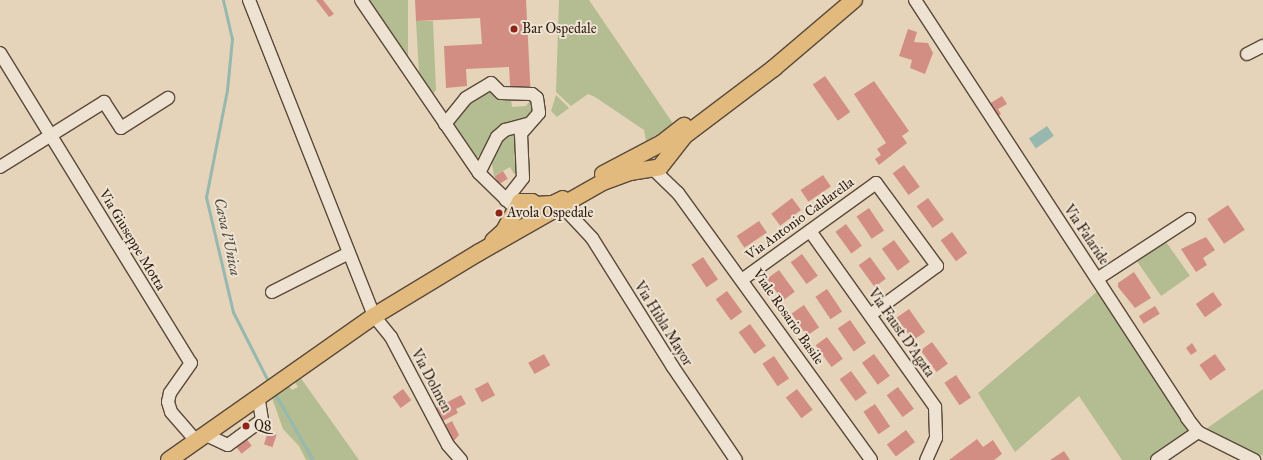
<!DOCTYPE html>
<style>
body{margin:0}
#map{position:relative;width:1263px;height:460px;overflow:hidden;background:#e5d4ba;font-family:"IM FELL Great Primer",serif}
div>[style]{position:absolute}
.green>*{inset:0;background:#b3bd91;transform-origin:0 0}
.water>*{inset:0;background:#96b8af;transform-origin:0 0}
.stream>*{height:3px;margin:-1.5px;padding:0 1.5px;transform-origin:1.5px;border-radius:1.5px;background:#96b8af}
.building>*{inset:0;background:#d38e84;transform-origin:0 0}
.roads{filter:drop-shadow(1px 0 #5a4939) drop-shadow(-1px 0 #5a4939) drop-shadow(0 1px #5a4939) drop-shadow(0 -1px #5a4939)}
.minor>*{height:12px;margin:-6px;padding:0 6px;transform-origin:6px;border-radius:6px;background:#eee3d2}
.major>*{height:16px;margin:-8px;padding:0 8px;transform-origin:8px;border-radius:8px;background:#e2ba7d}
.dots>*{width:11px;height:11px;translate:-50% -50%;box-sizing:border-box;border:2px solid #eee3d2;border-radius:50%}
span{translate:-50% -50%;white-space:nowrap;text-align:center;line-height:1.15;-webkit-text-stroke:4px #eee3d2;paint-order:stroke}
.poi-label{font-size:14px;color:#2c1b0e}
.left{translate:0 -50%;text-align:left}
.street-label{font-size:14px;color:#2c1b0e}
.water-label{font-size:15px;color:#4c4a3e;font-style:italic}
</style>
<div id="map">
<div class="green">
<i style="clip-path:polygon(368px 0,408px 0,408px 62px)"></i>
<i style="clip-path:polygon(559px 0,589px 0,674px 125px,646px 141px,644px 130px,595px 97px,588px 94px,571px 106px,556px 92px)"></i>
<i style="clip-path:polygon(416px 21px,433px 21px,436px 90px,433px 94px,419px 73px)"></i>
<i style="clip-path:polygon(490px 88px,498px 99px,511px 100px,512px 107px,526px 106px,531px 99px,536px 108px,475px 159px,455px 129px,455px 120px,460px 108px)"></i>
<i style="clip-path:polygon(556px 95px,569px 108px,557px 117px,551px 111px)"></i>
<i style="clip-path:polygon(516px 131px,522px 168px,514px 174px,510px 167px,494px 176px,491px 157px,502px 140px)"></i>
<i style="left:1164px;top:239px;width:45px;height:35px;rotate:55deg"></i>
<i style="clip-path:polygon(1099px 290px,1190px 427px,1189px 433px,1150px 460px,1122px 460px,1079px 396px,1015px 452px,978px 393px)"></i>
<i style="clip-path:polygon(300px 377px,359px 460px,306px 460px,299px 446px,283px 429px,272px 398px,288px 385px,292px 390px,298px 387px,294px 381px)"></i>
<i style="clip-path:polygon(1263px 389px,1263px 455px,1258px 456px,1203px 431px)"></i>
</div>
<div class="water">
<i style="left:1047px;top:126px;width:12px;height:22px;rotate:55deg"></i>
</div>
<div class="stream">
<i style="left:223px;top:0;width:40px;rotate:77deg"></i>
<i style="left:232px;top:39px;width:51px;rotate:95.6deg"></i>
<i style="left:227px;top:90px;width:109px;rotate:101.1deg"></i>
<i style="left:206px;top:197px;width:118px;rotate:76.8deg"></i>
<i style="left:233px;top:312px;width:80px;rotate:63.1deg"></i>
<i style="left:274px;top:392px;width:78px;rotate:60.2deg"></i>
</div>
<div class="building">
<i style="clip-path:polygon(316px 0,323px 0,334px 14px,329px 17px)"></i>
<i style="clip-path:polygon(415px 0,526px 0,531px 99px,511px 100px,509px 67px,466px 69px,467px 86px,446px 88px,444px 46px,482px 44px,480px 18px,416px 21px)"></i>
<i style="clip-path:polygon(908px 29px,917px 32px,914px 42px,928px 43px,933px 53px,925px 74px,910px 68px,912px 60px,899px 56px)"></i>
<i style="left:825px;top:76px;width:44px;height:15px;rotate:55deg"></i>
<i style="clip-path:polygon(874px 81px,909px 131px,902px 136px,907px 143px,879px 165px,875px 159px,881px 155px,877px 149px,886px 143px,854px 94px)"></i>
<i style="clip-path:polygon(1002px 96px,1007px 104px,998px 109px,1001px 114px,997px 117px,989px 104px)"></i>
<i style="left:904px;top:165px;width:27px;height:14px;rotate:54deg"></i>
<i style="left:503px;top:171px;width:9px;height:10px;rotate:58deg"></i>
<i style="left:823px;top:175px;width:14px;height:27px;rotate:56deg"></i>
<i style="left:792px;top:198px;width:15px;height:26px;rotate:53deg"></i>
<i style="left:928px;top:198px;width:27px;height:14px;rotate:54deg"></i>
<i style="left:1228px;top:205px;width:30px;height:25px;rotate:56deg"></i>
<i style="left:869px;top:208px;width:27px;height:15px;rotate:56deg"></i>
<i style="left:759px;top:221px;width:14px;height:27px;rotate:56deg"></i>
<i style="left:846px;top:224px;width:27px;height:13px;rotate:54deg"></i>
<i style="left:952px;top:232px;width:26px;height:14px;rotate:54deg"></i>
<i style="clip-path:polygon(1206px 237px,1215px 250px,1203px 258px,1207px 265px,1196px 272px,1181px 249px)"></i>
<i style="left:894px;top:240px;width:27px;height:15px;rotate:54deg"></i>
<i style="left:802px;top:254px;width:27px;height:14px;rotate:54deg"></i>
<i style="left:703px;top:257px;width:27px;height:14px;rotate:56deg"></i>
<i style="left:870px;top:257px;width:27px;height:14px;rotate:54deg"></i>
<i style="left:779px;top:270px;width:27px;height:15px;rotate:54deg"></i>
<i style="clip-path:polygon(1134px 272px,1151px 298px,1135px 308px,1118px 287px,1118px 283px)"></i>
<i style="left:827px;top:289px;width:27px;height:14px;rotate:56deg"></i>
<i style="left:727px;top:291px;width:26px;height:14px;rotate:54deg"></i>
<i style="left:1213px;top:292px;width:16px;height:21px;rotate:55deg"></i>
<i style="left:804px;top:305px;width:27px;height:15px;rotate:56deg"></i>
<i style="left:1155px;top:306px;width:9px;height:19px;rotate:58deg"></i>
<i style="left:909px;top:309px;width:28px;height:15px;rotate:55deg"></i>
<i style="left:850px;top:320px;width:28px;height:15px;rotate:55deg"></i>
<i style="left:750px;top:324px;width:27px;height:14px;rotate:54deg"></i>
<i style="left:827px;top:337px;width:27px;height:14px;rotate:54deg"></i>
<i style="left:932px;top:342px;width:27px;height:14px;rotate:54deg"></i>
<i style="clip-path:polygon(1192px 343px,1197px 351px,1191px 355px,1186px 348px)"></i>
<i style="left:544px;top:354px;width:13px;height:18px;rotate:61deg"></i>
<i style="left:874px;top:354px;width:27px;height:15px;rotate:54deg"></i>
<i style="left:1215px;top:354px;width:19px;height:19px;rotate:55deg"></i>
<i style="left:774px;top:356px;width:27px;height:14px;rotate:56deg"></i>
<i style="left:851px;top:371px;width:27px;height:14px;rotate:54deg"></i>
<i style="left:956px;top:375px;width:27px;height:14px;rotate:56deg"></i>
<i style="left:488px;top:382px;width:15px;height:15px;rotate:62deg"></i>
<i style="left:898px;top:387px;width:27px;height:14px;rotate:54deg"></i>
<i style="left:403px;top:389px;width:14px;height:13px;rotate:54deg"></i>
<i style="left:797px;top:389px;width:26px;height:14px;rotate:53deg"></i>
<i style="clip-path:polygon(461px 395px,466px 404px,456px 409px,458px 413px,443px 421px,436px 408px)"></i>
<i style="left:875px;top:404px;width:27px;height:14px;rotate:56deg"></i>
<i style="clip-path:polygon(452px 421px,459px 435px,452px 443px,443px 426px)"></i>
<i style="left:906px;top:430px;width:15px;height:24px;rotate:53deg"></i>
<i style="left:268px;top:432px;width:9px;height:13px;rotate:18deg"></i>
<i style="left:245px;top:437px;width:11px;height:13px;rotate:52deg"></i>
<i style="clip-path:polygon(977px 439px,983px 447px,993px 440px,1002px 454px,994px 460px,949px 460px)"></i>
<i style="clip-path:polygon(1064px 451px,1070px 460px,1050px 460px)"></i>
</div>
<div class="roads">
<div class="minor">
<i style="left:249px;top:0;width:340px;rotate:68.4deg"></i>
<i style="left:374px;top:316px;width:27px;rotate:51deg"></i>
<i style="left:391px;top:337px;width:122px;rotate:62.2deg"></i>
<i style="left:448px;top:445px;width:20px;rotate:49deg"></i>
<i style="left:361px;top:0;width:209px;rotate:55.7deg"></i>
<i style="left:479px;top:173px;width:50px;rotate:44.2deg"></i>
<i style="left:915px;top:0;width:499px;rotate:56.9deg"></i>
<i style="left:1187px;top:418px;width:18px;rotate:52deg"></i>
<i style="left:1198px;top:432px;width:63px;rotate:26.6deg"></i>
<i style="left:0;top:53px;width:364px;rotate:58.4deg"></i>
<i style="left:191px;top:363px;width:37px;rotate:125deg"></i>
<i style="left:170px;top:393px;width:9px;rotate:103deg"></i>
<i style="left:168px;top:402px;width:10px;rotate:73deg"></i>
<i style="left:171px;top:412px;width:37px;rotate:49deg"></i>
<i style="left:1247px;top:54px;width:18px;rotate:-27deg"></i>
<i style="left:445px;top:124px;width:33px;rotate:-51deg"></i>
<i style="left:466px;top:98px;width:29px;rotate:-31deg"></i>
<i style="left:491px;top:83px;width:14px;rotate:45deg"></i>
<i style="left:501px;top:93px;width:31px;rotate:2deg"></i>
<i style="left:532px;top:94px;width:6px;rotate:39deg"></i>
<i style="left:537px;top:98px;width:15px;rotate:82deg"></i>
<i style="left:539px;top:113px;width:28px;rotate:131deg"></i>
<i style="left:521px;top:134px;width:44px;rotate:87.4deg"></i>
<i style="left:523px;top:178px;width:28px;rotate:128deg"></i>
<i style="left:0;top:167px;width:123px;rotate:-32deg"></i>
<i style="left:104px;top:102px;width:31px;rotate:57deg"></i>
<i style="left:121px;top:128px;width:56px;rotate:-32.6deg"></i>
<i style="left:653px;top:169px;width:35px;rotate:44deg"></i>
<i style="left:678px;top:193px;width:329px;rotate:54.1deg"></i>
<i style="left:479px;top:173px;width:40px;rotate:-63.4deg"></i>
<i style="left:497px;top:137px;width:11px;rotate:-41deg"></i>
<i style="left:505px;top:130px;width:23px;rotate:-15deg"></i>
<i style="left:562px;top:206px;width:44px;rotate:46.8deg"></i>
<i style="left:592px;top:238px;width:152px;rotate:57.9deg"></i>
<i style="left:673px;top:367px;width:112px;rotate:55.9deg"></i>
<i style="left:810px;top:231px;width:216px;rotate:54.6deg"></i>
<i style="left:935px;top:407px;width:31px;rotate:88deg"></i>
<i style="left:936px;top:438px;width:24px;rotate:114deg"></i>
<i style="left:743px;top:279px;width:164px;rotate:-35.8deg"></i>
<i style="left:876px;top:183px;width:103px;rotate:53.7deg"></i>
<i style="left:937px;top:266px;width:83px;rotate:143.8deg"></i>
<i style="left:1097px;top:279px;width:110px;rotate:-33.1deg"></i>
<i style="left:272px;top:292px;width:86px;rotate:-26.9deg"></i>
<i style="left:204px;top:434px;width:26px;rotate:25deg"></i>
<i style="left:228px;top:445px;width:42px;rotate:-36.3deg"></i>
<i style="left:262px;top:420px;width:25px;rotate:-99deg"></i>
<i style="left:1157px;top:460px;width:50px;rotate:-34.3deg"></i>
</div>
<div class="major">
<i style="left:603px;top:174px;width:67px;rotate:-27.7deg"></i>
<i style="left:662px;top:143px;width:28px;rotate:-38deg"></i>
<i style="left:535px;top:205px;width:18px;rotate:-3deg"></i>
<i style="left:553px;top:204px;width:11px;rotate:-27deg"></i>
<i style="left:493px;top:241px;width:15px;rotate:-42deg"></i>
<i style="left:504px;top:231px;width:33px;rotate:-61deg"></i>
<i style="left:520px;top:202px;width:12px"></i>
<i style="left:532px;top:202px;width:13px;rotate:63deg"></i>
<i style="left:169px;top:460px;width:251px;rotate:-35.1deg"></i>
<i style="left:374px;top:316px;width:122px;rotate:-31.2deg"></i>
<i style="left:478px;top:253px;width:144px;rotate:-29.6deg"></i>
<i style="left:603px;top:182px;width:29px;rotate:-20deg"></i>
<i style="left:630px;top:172px;width:30px;rotate:-9deg"></i>
<i style="left:660px;top:167px;width:39px;rotate:-52deg"></i>
<i style="left:684px;top:136px;width:113px;rotate:-37.1deg"></i>
<i style="left:774px;top:68px;width:105px;rotate:-40.4deg"></i>
</div>
</div>
<div class="dots">
<i style="left:514px;top:29px;background:#8f2418"></i>
<i style="left:499px;top:213px;background:#8f2418"></i>
<i style="left:246px;top:426px;background:#8f2418"></i>
</div>
<div class="poi-label">
<span class="left" style="left:522px;top:29px">Bar Ospedale</span>
<span class="left" style="left:507px;top:213px">Avola Ospedale</span>
<span class="left" style="left:254px;top:426px">Q8</span>
</div>
<div class="street-label">
<span style="left:800px;top:219px;rotate:-36deg">Via Antonio Caldarella</span>
<span style="left:1086px;top:235px;rotate:56deg">Via Falaride</span>
<span style="left:132px;top:240px;rotate:59deg">Via Giuseppe Motta</span>
<span style="left:788px;top:317px;rotate:55deg">Viale Rosario Basile</span>
<span style="left:663px;top:324px;rotate:58deg">Via Hibla Mayor</span>
<span style="left:901px;top:333px;rotate:55deg">Via Faust D'Agata</span>
<span style="left:431px;top:381px;rotate:62deg">Via Dolmen</span>
</div>
<div class="water-label">
<span style="left:227px;top:237px;rotate:78deg">Cava l'Unica</span>
</div>
</div>
